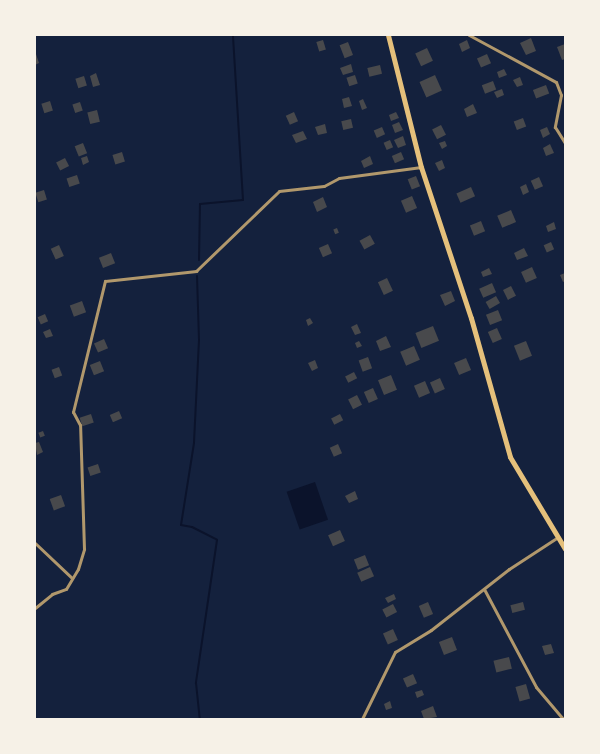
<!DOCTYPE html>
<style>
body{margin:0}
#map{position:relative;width:600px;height:754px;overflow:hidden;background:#14213d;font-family:Raleway,sans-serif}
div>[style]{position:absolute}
.water>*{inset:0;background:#0b132b;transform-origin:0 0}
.stream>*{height:2px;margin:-1px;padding:0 1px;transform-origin:1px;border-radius:1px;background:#0b132b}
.building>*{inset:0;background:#48494c;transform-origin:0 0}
.minor>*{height:3px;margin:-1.5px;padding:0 1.5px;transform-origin:1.5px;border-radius:1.5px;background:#b1986c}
.secondary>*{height:5px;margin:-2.5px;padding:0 2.5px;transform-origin:2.5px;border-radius:2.5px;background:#e5c07b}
span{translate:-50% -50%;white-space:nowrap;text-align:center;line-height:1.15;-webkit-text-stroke:5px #f6f1e7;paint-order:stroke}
.frame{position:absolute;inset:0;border:36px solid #f6f1e7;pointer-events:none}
</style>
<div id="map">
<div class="water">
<i style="left:315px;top:482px;width:40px;height:30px;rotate:71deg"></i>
</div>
<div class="stream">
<i style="left:199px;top:260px;width:56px;rotate:-89deg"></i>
<i style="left:200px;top:204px;width:43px;rotate:-5.3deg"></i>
<i style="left:243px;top:200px;width:165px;rotate:-93.5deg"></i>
<i style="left:197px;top:276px;width:64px;rotate:88.2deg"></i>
<i style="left:199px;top:340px;width:103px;rotate:92.8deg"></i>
<i style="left:194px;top:443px;width:83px;rotate:99deg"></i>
<i style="left:181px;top:525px;width:11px;rotate:10deg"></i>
<i style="left:192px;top:527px;width:28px;rotate:27deg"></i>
<i style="left:217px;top:540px;width:145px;rotate:98.4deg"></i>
<i style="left:196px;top:683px;width:36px;rotate:84deg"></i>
</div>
<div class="building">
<i style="clip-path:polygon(531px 38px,536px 51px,526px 55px,520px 43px)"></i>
<i style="left:323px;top:40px;width:10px;height:7px;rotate:73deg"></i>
<i style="clip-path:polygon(467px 40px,470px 48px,462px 52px,459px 44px)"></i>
<i style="left:348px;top:42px;width:14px;height:9px;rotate:69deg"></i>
<i style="clip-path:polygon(565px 44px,565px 59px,562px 60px,557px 47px)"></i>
<i style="left:427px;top:48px;width:14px;height:13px;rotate:65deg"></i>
<i style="clip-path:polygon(35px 51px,39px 63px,35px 65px)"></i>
<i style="left:487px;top:54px;width:10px;height:11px;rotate:66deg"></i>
<i style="clip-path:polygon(351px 64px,353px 72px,343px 75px,340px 68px)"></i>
<i style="left:380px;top:65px;width:9px;height:13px;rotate:77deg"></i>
<i style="clip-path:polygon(504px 69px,507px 75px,499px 78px,497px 72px)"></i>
<i style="clip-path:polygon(96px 73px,100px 85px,93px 87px,90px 76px)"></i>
<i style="left:355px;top:75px;width:9px;height:9px;rotate:72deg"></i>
<i style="left:435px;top:75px;width:17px;height:17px;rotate:66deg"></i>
<i style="left:84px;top:76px;width:10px;height:9px;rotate:73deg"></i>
<i style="clip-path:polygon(520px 77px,523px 85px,517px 87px,513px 80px)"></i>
<i style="left:493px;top:81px;width:9px;height:12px;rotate:69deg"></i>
<i style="left:546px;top:85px;width:9px;height:14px;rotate:69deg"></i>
<i style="clip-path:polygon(502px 89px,504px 95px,497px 98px,494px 92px)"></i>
<i style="clip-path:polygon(349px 97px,352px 106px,344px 108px,342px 99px)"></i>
<i style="clip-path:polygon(363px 99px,367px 108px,362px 110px,359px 101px)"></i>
<i style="left:50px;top:101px;width:10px;height:9px;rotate:73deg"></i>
<i style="left:80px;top:102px;width:9px;height:8px;rotate:72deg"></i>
<i style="clip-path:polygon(473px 104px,477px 113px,467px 117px,464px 109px)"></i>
<i style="left:97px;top:110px;width:12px;height:10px;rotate:76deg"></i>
<i style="left:294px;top:112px;width:10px;height:9px;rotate:66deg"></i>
<i style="clip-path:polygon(396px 112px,399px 118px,391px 121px,389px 115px)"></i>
<i style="left:523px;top:118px;width:9px;height:10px;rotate:69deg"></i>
<i style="left:351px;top:119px;width:9px;height:10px;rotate:77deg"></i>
<i style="clip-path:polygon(399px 122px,403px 130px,395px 133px,392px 125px)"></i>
<i style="clip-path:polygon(325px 124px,327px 133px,318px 135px,315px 127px)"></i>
<i style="left:441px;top:125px;width:11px;height:10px;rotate:63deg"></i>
<i style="left:382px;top:127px;width:8px;height:9px;rotate:67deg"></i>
<i style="clip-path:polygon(547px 127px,550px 134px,543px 138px,540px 130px)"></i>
<i style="clip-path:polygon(303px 131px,307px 139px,296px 143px,292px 135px)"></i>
<i style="clip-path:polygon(403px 136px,406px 145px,398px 148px,394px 140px)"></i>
<i style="left:390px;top:140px;width:8px;height:7px;rotate:67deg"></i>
<i style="clip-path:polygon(445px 141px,447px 146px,442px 149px,439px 143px)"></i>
<i style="left:83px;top:143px;width:11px;height:9px;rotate:68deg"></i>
<i style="clip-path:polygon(550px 144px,554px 153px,546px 156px,543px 148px)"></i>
<i style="left:122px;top:152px;width:10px;height:10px;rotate:73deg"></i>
<i style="left:401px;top:152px;width:8px;height:10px;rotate:67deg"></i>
<i style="clip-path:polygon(87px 156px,89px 162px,83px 165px,81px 158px)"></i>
<i style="clip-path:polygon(370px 156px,373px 164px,364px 168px,361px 161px)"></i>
<i style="left:65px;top:158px;width:9px;height:10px;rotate:63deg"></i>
<i style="clip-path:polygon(442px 160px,445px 168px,439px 171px,435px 163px)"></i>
<i style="left:77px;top:175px;width:9px;height:11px;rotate:72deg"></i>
<i style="left:416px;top:176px;width:11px;height:9px;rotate:68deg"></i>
<i style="left:539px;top:177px;width:10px;height:9px;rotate:66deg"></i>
<i style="clip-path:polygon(526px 184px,529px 192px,523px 195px,520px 187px)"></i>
<i style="left:471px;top:187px;width:10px;height:16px;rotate:66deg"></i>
<i style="left:44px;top:190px;width:10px;height:9px;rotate:73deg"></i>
<i style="left:412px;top:196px;width:13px;height:12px;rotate:67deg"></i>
<i style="clip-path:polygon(323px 197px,327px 207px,317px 212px,313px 202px)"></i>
<i style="left:511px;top:210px;width:13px;height:15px;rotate:67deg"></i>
<i style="left:481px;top:221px;width:11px;height:12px;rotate:68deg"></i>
<i style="clip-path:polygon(554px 222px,556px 229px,548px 232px,546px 226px)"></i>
<i style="left:337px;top:228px;width:5px;height:4px;rotate:68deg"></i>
<i style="left:370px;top:235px;width:10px;height:12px;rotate:61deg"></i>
<i style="left:551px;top:242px;width:8px;height:8px;rotate:67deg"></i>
<i style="left:328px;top:244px;width:10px;height:10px;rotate:66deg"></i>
<i style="left:59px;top:245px;width:12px;height:9px;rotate:66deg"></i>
<i style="clip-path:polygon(524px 248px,528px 256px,517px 260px,514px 253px)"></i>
<i style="left:111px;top:253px;width:11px;height:13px;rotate:68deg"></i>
<i style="left:532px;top:267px;width:12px;height:12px;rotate:66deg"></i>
<i style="clip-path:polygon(489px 268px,492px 274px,483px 277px,481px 272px)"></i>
<i style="clip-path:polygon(565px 273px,565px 281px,563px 282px,560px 275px)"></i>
<i style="left:387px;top:278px;width:14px;height:10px;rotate:65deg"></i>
<i style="left:492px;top:283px;width:10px;height:14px;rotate:66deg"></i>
<i style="left:511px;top:286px;width:11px;height:9px;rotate:63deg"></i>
<i style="clip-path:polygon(451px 291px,455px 301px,445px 306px,440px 295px)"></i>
<i style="left:496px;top:296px;width:8px;height:12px;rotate:60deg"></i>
<i style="left:82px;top:301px;width:12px;height:13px;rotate:70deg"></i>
<i style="left:498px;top:310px;width:11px;height:13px;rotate:68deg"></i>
<i style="left:45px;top:314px;width:8px;height:8px;rotate:67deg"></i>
<i style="clip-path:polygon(310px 318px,313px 323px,308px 326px,306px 320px)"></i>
<i style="clip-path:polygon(357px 324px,361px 333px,355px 335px,351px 327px)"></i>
<i style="left:433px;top:326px;width:16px;height:19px;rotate:68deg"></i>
<i style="left:497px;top:328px;width:12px;height:10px;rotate:66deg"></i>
<i style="clip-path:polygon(50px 329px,53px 336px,46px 338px,43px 332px)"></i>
<i style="clip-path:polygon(386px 336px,391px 347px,380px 351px,376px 341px)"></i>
<i style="left:104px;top:339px;width:10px;height:11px;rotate:66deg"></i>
<i style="clip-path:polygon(359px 341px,362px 346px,357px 348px,355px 343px)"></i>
<i style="left:526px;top:341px;width:16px;height:13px;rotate:68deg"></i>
<i style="left:414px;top:346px;width:15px;height:15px;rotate:67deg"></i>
<i style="left:368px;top:357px;width:12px;height:10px;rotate:70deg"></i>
<i style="left:466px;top:358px;width:13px;height:13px;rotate:67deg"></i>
<i style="clip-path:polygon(315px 360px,318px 368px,312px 371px,308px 363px)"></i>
<i style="left:100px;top:361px;width:11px;height:11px;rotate:68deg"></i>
<i style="left:59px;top:367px;width:9px;height:8px;rotate:69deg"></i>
<i style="left:354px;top:372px;width:7px;height:10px;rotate:63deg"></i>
<i style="left:391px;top:375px;width:16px;height:14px;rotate:68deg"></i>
<i style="left:440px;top:378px;width:12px;height:11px;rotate:66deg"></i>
<i style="left:425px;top:381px;width:13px;height:12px;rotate:67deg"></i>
<i style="left:373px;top:388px;width:12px;height:10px;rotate:66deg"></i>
<i style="left:357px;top:395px;width:11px;height:10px;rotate:63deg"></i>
<i style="left:119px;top:411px;width:8px;height:10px;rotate:67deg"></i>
<i style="left:91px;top:414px;width:9px;height:12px;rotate:72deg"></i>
<i style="left:340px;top:414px;width:7px;height:10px;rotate:63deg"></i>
<i style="left:43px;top:431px;width:5px;height:5px;rotate:68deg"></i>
<i style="clip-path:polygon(39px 442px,43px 452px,37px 455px,35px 443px)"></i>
<i style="left:338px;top:444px;width:10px;height:9px;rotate:66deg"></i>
<i style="left:98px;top:464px;width:9px;height:11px;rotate:72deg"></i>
<i style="clip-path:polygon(355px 491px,358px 499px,349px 503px,345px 496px)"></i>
<i style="left:61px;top:495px;width:12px;height:12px;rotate:70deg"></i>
<i style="left:340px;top:530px;width:12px;height:13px;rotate:66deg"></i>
<i style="left:365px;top:555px;width:11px;height:12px;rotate:68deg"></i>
<i style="left:370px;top:567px;width:10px;height:14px;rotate:66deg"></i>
<i style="clip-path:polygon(394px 594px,396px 599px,388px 603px,385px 598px)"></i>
<i style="left:428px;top:602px;width:13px;height:10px;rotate:67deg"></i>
<i style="left:523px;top:602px;width:8px;height:13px;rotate:76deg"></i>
<i style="left:393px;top:604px;width:9px;height:12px;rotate:63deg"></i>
<i style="left:393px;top:629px;width:12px;height:11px;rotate:66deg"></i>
<i style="left:452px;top:637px;width:14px;height:14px;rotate:69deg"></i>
<i style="clip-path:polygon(551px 644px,554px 653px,545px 655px,542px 646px)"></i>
<i style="left:509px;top:657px;width:12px;height:16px;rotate:76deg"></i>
<i style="left:413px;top:674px;width:10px;height:11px;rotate:66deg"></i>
<i style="left:526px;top:684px;width:15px;height:11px;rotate:74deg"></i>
<i style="clip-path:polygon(422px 690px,424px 695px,417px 698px,415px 692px)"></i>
<i style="clip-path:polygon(390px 701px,392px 708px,386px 710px,384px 704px)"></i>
<i style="clip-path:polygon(433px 706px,437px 717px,424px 719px,421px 711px)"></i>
</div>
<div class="minor">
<i style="left:469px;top:35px;width:99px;rotate:28.4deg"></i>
<i style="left:556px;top:82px;width:14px;rotate:69deg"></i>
<i style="left:561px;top:95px;width:33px;rotate:101deg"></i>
<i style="left:555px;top:127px;width:19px;rotate:58deg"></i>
<i style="left:35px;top:543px;width:51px;rotate:43.4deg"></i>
<i style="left:484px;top:589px;width:111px;rotate:62deg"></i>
<i style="left:536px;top:687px;width:42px;rotate:49.8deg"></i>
<i style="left:35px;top:608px;width:22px;rotate:-39deg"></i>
<i style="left:52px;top:594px;width:15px;rotate:-20deg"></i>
<i style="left:66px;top:589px;width:23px;rotate:-59deg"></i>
<i style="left:78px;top:569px;width:21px;rotate:-73deg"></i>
<i style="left:84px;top:549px;width:124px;rotate:-91.8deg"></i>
<i style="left:80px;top:425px;width:15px;rotate:-118deg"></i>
<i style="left:73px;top:412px;width:135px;rotate:-76.3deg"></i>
<i style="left:105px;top:281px;width:92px;rotate:-6.3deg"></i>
<i style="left:196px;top:271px;width:115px;rotate:-43.9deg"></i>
<i style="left:279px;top:191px;width:45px;rotate:-6.3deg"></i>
<i style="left:324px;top:186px;width:17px;rotate:-28deg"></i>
<i style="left:339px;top:178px;width:83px;rotate:-7.6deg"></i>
<i style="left:362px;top:719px;width:75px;rotate:-63.8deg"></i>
<i style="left:395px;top:652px;width:42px;rotate:-31.4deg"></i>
<i style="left:431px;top:630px;width:99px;rotate:-38deg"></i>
<i style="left:509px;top:569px;width:59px;rotate:-33.1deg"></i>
</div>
<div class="secondary">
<i style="left:388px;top:35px;width:136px;rotate:76deg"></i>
<i style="left:421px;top:167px;width:159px;rotate:71.7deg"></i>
<i style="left:471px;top:318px;width:144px;rotate:74.3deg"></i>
<i style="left:510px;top:457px;width:107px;rotate:59.1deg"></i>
</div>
<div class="frame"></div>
</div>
